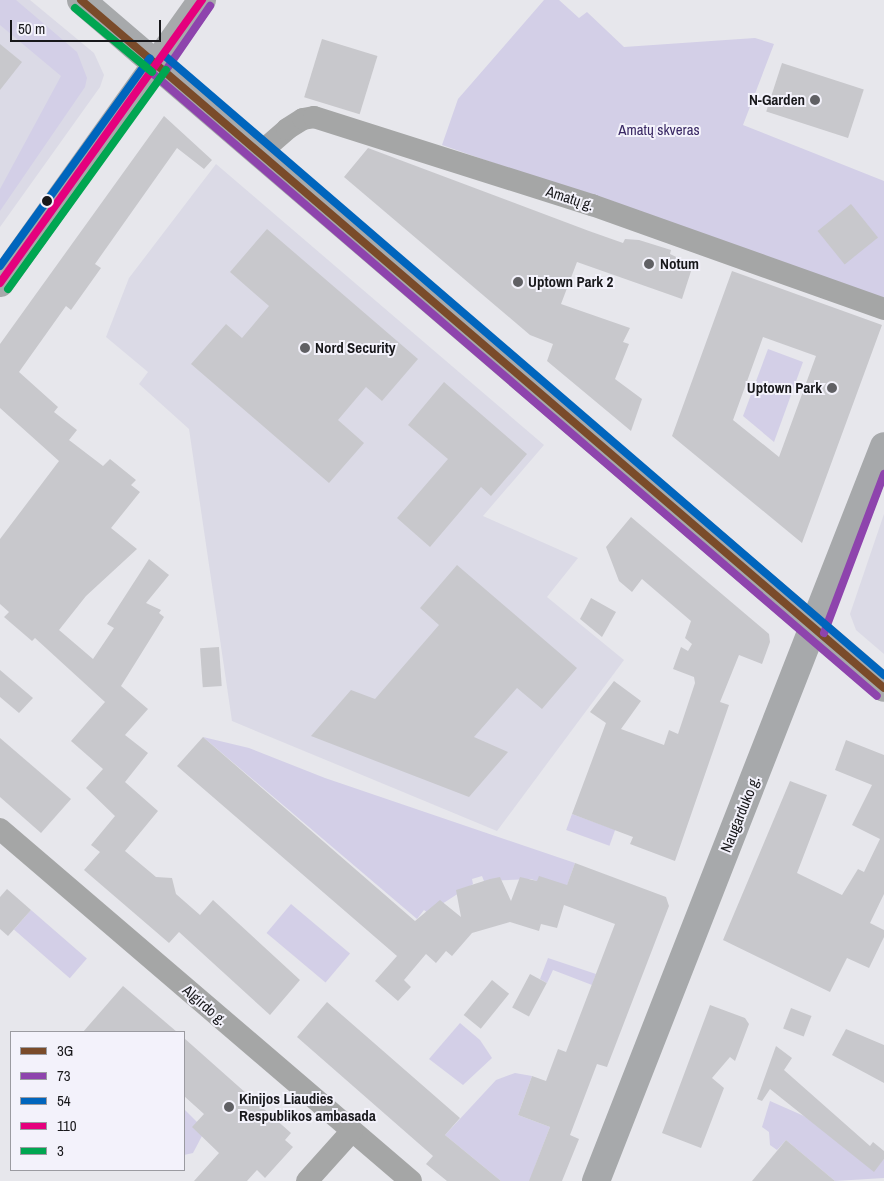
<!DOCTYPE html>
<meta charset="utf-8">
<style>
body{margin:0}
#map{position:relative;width:884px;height:1181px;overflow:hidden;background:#e7e7ec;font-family:"Archivo Narrow",sans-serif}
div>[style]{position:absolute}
.built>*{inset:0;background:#dbdae6}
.green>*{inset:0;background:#d3cfe7;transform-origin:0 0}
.building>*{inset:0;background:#c8c8cc;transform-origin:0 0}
.minor>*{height:22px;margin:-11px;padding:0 11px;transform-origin:11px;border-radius:11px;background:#a5a6a6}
.major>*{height:28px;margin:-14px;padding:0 14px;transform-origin:14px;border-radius:14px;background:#a7a9ab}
.bus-1>*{height:8px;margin:-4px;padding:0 4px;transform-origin:4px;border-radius:4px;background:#7a4b2a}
.bus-2>*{height:8px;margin:-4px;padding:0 4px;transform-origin:4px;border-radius:4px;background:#8e44ad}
.bus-3>*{height:8px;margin:-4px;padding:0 4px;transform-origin:4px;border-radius:4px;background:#0065bd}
.bus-4>*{height:8px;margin:-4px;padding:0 4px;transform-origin:4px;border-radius:4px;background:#e5007d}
.bus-5>*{height:8px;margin:-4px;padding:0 4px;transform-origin:4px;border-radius:4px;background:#00a651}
.dots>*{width:14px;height:14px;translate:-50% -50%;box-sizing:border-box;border:2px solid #f3f2fb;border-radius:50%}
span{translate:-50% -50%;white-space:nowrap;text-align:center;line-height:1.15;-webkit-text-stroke:4px #f3f2fb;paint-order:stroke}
.poi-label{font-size:15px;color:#18181b;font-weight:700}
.right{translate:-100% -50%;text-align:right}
.left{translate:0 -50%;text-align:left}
.park-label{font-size:15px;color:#392864}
.street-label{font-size:15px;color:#18181b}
.legend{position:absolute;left:10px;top:1031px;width:175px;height:140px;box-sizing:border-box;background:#f3f2fb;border:1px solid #9b9ba1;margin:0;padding:6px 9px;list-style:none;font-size:15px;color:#18181b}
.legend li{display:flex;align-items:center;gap:10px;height:25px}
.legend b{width:25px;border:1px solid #9b9ba1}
.scale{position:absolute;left:10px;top:20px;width:151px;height:22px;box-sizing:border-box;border:2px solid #18181b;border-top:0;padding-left:6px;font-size:15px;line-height:18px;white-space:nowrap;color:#18181b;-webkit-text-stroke:4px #f3f2fb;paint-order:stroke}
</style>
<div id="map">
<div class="built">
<i style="clip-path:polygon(0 0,30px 0,94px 53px,104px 75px,100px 87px,0 227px)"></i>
<i style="clip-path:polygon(216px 164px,544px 445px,483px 516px,578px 558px,547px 597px,624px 660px,497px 831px,232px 721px,189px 429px,139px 384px,148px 372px,106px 337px,129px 278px)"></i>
<i style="clip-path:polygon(884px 514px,884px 654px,856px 630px,850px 614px)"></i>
</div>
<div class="green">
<i style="clip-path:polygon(0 0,16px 0,77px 52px,87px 78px,85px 87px,0 211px,0 189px,61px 76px,0 25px)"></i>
<i style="clip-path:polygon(544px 0,559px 0,579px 18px,587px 12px,624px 47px,755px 38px,774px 44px,743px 125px,884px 181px,884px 299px,442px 145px,458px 99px)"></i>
<i style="clip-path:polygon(768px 349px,803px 362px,774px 442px,743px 416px)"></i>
<i style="clip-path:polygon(203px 737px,249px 748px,325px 778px,575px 863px,565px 891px,531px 879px,484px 881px,482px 876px,472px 879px,473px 884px,428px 913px,424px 910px,417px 919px)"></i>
<i style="left:572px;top:814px;width:46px;height:17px;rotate:20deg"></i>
<i style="left:291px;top:904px;width:77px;height:38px;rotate:40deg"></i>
<i style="left:31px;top:910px;width:74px;height:26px;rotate:41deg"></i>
<i style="clip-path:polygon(548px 958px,596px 974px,592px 985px,553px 970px,547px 983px,540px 979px)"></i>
<i style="clip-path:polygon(460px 1023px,480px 1040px,492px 1058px,463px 1085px,429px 1059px)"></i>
<i style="clip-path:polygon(515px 1073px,532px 1076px,518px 1115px,550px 1127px,535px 1166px,533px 1181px,501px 1181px,445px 1135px,496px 1080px)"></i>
<i style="clip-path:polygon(770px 1101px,804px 1116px,877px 1167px,884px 1159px,884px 1178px,835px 1181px,786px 1140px,777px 1150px,770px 1145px,769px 1132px,762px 1127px)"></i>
<i style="clip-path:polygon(184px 1109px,200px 1125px,203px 1134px,193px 1153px,184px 1155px)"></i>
</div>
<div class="building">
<i style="left:322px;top:39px;width:58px;height:61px;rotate:17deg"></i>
<i style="clip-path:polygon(0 44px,22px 62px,0 90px)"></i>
<i style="left:782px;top:63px;width:86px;height:51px;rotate:18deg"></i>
<i style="clip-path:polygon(164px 116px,212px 160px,204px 169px,177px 148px,95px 264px,101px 268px,71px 310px,66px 306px,19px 372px,58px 407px,54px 412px,77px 430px,69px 440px,103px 466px,110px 459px,136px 480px,131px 485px,140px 492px,111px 528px,137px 549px,86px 596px,59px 630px,93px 659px,114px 628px,107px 624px,149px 559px,169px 575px,146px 603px,161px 610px,159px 613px,164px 617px,121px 686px,148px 709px,125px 735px,148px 753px,125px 782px,158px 811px,125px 851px,156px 877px,172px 878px,176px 894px,200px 915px,213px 900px,300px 980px,270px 1015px,179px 932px,169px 943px,84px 870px,100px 852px,91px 845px,115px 816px,86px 788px,103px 769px,71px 741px,105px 702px,35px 638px,32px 641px,4px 617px,9px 612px,0 604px,0 539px,59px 461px,0 408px,0 344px)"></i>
<i style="clip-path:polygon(368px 148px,589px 231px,623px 243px,625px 239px,639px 240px,671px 250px,670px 254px,693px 265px,682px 299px,577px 262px,561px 304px,630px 328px,623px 342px,629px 344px,615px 379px,642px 399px,631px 431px,547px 361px,553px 344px,530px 335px,344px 177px)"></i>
<i style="left:851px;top:204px;width:43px;height:43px;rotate:51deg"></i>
<i style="clip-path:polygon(267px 229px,418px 359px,382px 401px,366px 387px,338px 420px,364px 443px,329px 483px,191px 364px,226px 324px,242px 338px,269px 306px,230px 272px)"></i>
<i style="clip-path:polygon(evenodd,732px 271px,882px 325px,802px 543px,672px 436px,732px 271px,763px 337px,816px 356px,779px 457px,733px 420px,763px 337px)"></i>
<i style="clip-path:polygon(444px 382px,527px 454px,491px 496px,481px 487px,430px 547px,397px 518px,448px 459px,408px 425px)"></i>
<i style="clip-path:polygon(631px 517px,769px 634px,770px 642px,762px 664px,739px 655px,720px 702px,729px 705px,675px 861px,630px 844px,633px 837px,572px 814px,606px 723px,590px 712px,614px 681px,641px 701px,621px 729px,664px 745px,669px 730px,678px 734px,695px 683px,694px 677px,673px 669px,681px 647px,688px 651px,692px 644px,685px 638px,691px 621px,642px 579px,632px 592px,619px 581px,606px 547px)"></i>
<i style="clip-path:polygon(457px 565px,577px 668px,542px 709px,517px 688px,474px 737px,508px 752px,469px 797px,311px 736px,351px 690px,375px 699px,439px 625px,420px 608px)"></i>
<i style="clip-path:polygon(591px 598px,616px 612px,602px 637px,580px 619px)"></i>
<i style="left:219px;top:647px;width:39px;height:19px;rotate:86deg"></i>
<i style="clip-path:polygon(0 670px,33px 698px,19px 713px,0 697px)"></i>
<i style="clip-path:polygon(203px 737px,415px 921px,440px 900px,461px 917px,456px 890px,490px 879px,500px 877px,511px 901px,520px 877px,537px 881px,539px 876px,567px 885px,575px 863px,666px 897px,669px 906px,607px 1067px,597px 1064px,570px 1135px,579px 1139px,562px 1181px,529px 1181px,550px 1127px,518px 1115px,532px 1076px,546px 1081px,558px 1049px,566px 1052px,615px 924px,564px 905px,557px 928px,541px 924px,539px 931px,510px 922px,472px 933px,452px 956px,446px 951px,436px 963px,426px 954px,404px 980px,411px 987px,398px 1001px,375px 981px,397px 956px,177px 766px)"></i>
<i style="clip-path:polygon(0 738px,71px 799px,41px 833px,0 797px)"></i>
<i style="clip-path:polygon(846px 740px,884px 755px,884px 894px,870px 923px,884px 930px,884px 937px,869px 968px,847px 958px,830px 992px,723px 940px,790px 781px,827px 795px,797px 873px,842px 895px,858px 869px,864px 872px,880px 839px,852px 825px,872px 785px,835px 770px)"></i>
<i style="clip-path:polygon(7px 889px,31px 910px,8px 936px,0 929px,0 897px)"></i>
<i style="left:530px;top:974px;width:19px;height:38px;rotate:28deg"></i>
<i style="left:492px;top:980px;width:22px;height:45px;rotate:39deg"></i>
<i style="clip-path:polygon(123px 986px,177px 1032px,83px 1032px)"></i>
<i style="clip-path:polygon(327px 1002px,460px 1118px,445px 1135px,501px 1181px,447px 1181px,426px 1164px,433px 1156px,297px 1037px)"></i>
<i style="clip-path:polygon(710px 1005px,745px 1018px,749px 1024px,735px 1061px,730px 1057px,712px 1078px,724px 1088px,701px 1148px,662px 1133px)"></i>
<i style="left:791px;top:1008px;width:22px;height:22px;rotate:21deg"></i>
<i style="clip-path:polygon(846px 1029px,884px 1045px,884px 1083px,832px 1055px)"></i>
<i style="clip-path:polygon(184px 1038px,291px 1133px,285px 1140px,293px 1147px,265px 1178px,257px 1170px,247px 1181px,194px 1181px,219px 1153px,192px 1127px,204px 1114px,184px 1096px)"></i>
<i style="clip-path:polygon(776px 1046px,792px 1058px,784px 1070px,870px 1146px,873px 1142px,884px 1151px,884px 1159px,874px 1172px,770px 1089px,762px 1101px,757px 1099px)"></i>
<i style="clip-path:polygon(786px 1140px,835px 1181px,752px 1181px)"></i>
</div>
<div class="minor">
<i style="left:261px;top:152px;width:35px;rotate:-41deg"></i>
<i style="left:287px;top:129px;width:19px;rotate:-32deg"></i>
<i style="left:303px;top:119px;width:11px;rotate:-10deg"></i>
<i style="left:314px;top:117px;width:292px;rotate:17.6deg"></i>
<i style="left:592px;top:205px;width:310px;rotate:19.6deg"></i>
<i style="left:0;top:829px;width:541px;rotate:40.58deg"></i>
<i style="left:307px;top:1181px;width:67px;rotate:-48deg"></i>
</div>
<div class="major">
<i style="left:81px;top:0;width:1057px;rotate:40.59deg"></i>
<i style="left:0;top:283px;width:348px;rotate:-54.5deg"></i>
<i style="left:596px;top:1181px;width:789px;rotate:-68.6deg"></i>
</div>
<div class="bus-1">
<i style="left:81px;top:0;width:1057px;rotate:40.59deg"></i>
</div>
<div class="bus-2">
<i style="left:166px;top:70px;width:78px;rotate:-55.5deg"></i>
<i style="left:151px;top:72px;width:957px;rotate:40.68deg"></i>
<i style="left:824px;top:633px;width:170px;rotate:-69.3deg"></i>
</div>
<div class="bus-3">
<i style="left:165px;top:56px;width:949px;rotate:40.73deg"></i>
<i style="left:0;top:266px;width:256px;rotate:-54.2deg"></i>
</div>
<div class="bus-4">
<i style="left:0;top:283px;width:348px;rotate:-54.5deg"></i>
</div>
<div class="bus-5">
<i style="left:75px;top:8px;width:100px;rotate:39.7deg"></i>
<i style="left:8px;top:289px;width:270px;rotate:-54.2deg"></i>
</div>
<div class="dots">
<i style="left:815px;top:100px;background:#606064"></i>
<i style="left:47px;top:201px;background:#18181b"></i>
<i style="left:649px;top:264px;background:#606064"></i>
<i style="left:518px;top:282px;background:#606064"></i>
<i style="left:305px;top:348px;background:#606064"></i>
<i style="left:832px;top:388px;background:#606064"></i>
<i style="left:229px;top:1107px;background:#606064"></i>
</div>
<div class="poi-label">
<span class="right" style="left:805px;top:100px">N-Garden</span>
<span class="left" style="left:660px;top:264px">Notum</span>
<span class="left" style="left:528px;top:282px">Uptown Park 2</span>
<span class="left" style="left:315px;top:348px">Nord Security</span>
<span class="right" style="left:822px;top:388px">Uptown Park</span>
<span class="left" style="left:239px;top:1107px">Kinijos Liaudies<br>Respublikos ambasada</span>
</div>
<div class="park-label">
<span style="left:659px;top:130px">Amatų skveras</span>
</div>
<div class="street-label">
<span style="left:570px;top:198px;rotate:18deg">Amatų g.</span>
<span style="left:740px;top:814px;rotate:-68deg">Naugarduko g.</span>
<span style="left:205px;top:1005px;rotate:41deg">Algirdo g.</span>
</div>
<ul class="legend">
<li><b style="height:6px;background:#7a4b2a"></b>3G</li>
<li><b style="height:6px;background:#8e44ad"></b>73</li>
<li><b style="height:6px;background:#0065bd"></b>54</li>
<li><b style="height:6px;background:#e5007d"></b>110</li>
<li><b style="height:6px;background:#00a651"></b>3</li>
</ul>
<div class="scale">50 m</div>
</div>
